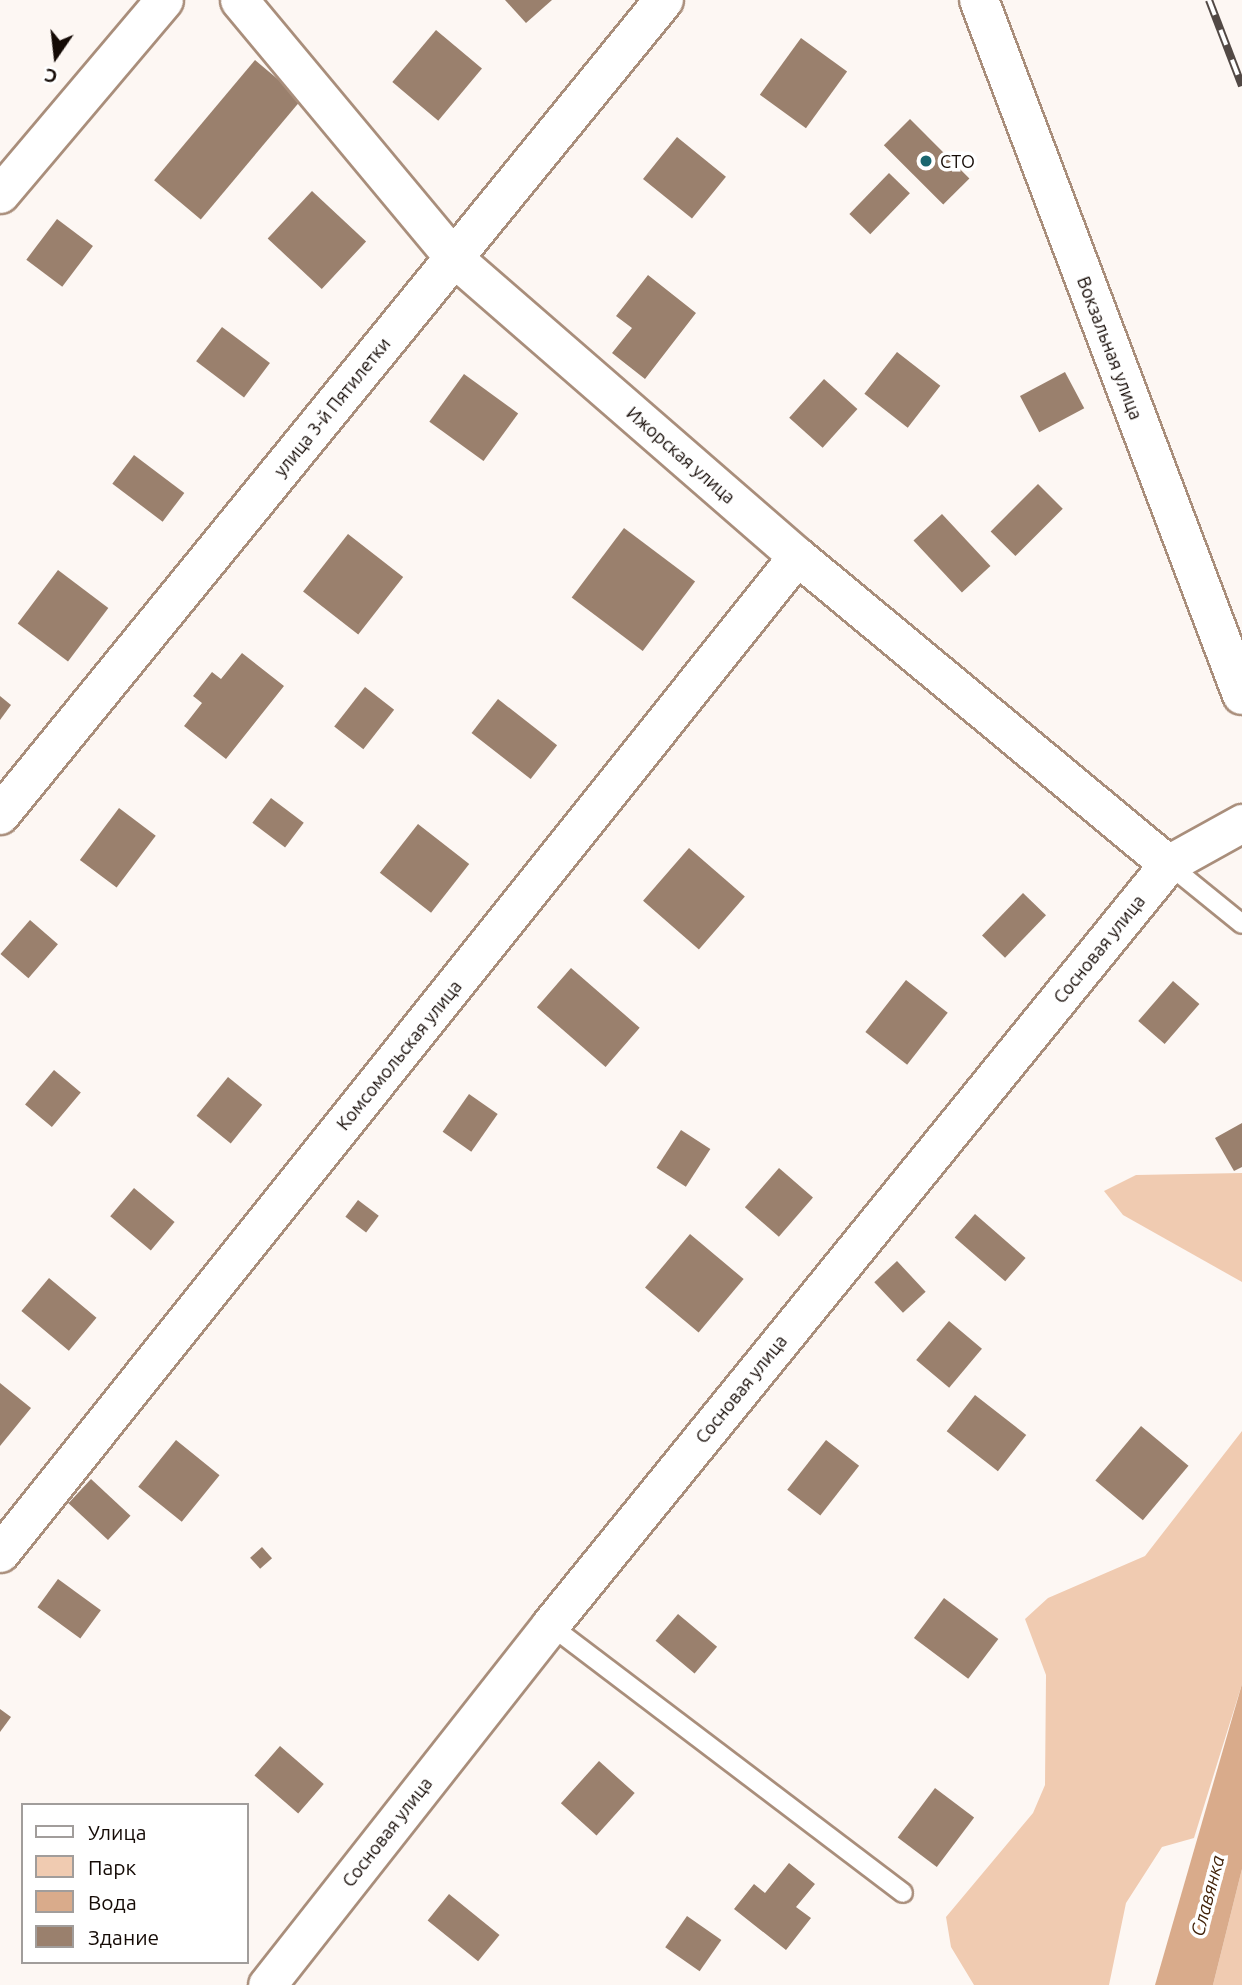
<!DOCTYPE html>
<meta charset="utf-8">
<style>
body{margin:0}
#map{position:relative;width:1242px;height:1985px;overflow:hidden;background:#fdf7f3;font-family:Ubuntu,sans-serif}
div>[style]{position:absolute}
.green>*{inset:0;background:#f0cbb1}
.water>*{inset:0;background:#d9ab8b}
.building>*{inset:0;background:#9a806d;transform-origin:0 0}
.roads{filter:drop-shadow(2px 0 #a98e7b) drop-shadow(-2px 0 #a98e7b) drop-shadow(0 2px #a98e7b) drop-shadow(0 -2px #a98e7b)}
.service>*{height:18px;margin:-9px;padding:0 9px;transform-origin:9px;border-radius:9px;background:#fff}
.minor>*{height:37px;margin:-18.5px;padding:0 18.5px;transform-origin:18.5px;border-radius:18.5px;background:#fff}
.tertiary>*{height:38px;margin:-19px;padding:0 19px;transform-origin:19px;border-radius:19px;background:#fff}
.rail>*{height:8px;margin-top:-4px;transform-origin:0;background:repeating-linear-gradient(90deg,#fff 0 16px,#524945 0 32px);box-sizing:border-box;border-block:2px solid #524945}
.dots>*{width:19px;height:19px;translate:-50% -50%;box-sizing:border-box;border:4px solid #fff;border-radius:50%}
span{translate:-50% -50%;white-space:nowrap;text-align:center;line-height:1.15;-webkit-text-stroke:7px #fff;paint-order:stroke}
.poi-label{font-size:18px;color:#140a05}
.left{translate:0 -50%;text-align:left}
.street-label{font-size:18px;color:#140a05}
.water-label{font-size:19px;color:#44250c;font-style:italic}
.legend{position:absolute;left:21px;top:1803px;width:228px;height:161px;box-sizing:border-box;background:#fff;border:2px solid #a19d9b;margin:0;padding:9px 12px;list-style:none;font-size:21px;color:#140a05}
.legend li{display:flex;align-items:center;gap:14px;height:35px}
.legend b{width:35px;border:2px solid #a19d9b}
.north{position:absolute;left:21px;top:21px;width:70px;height:70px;-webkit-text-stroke:5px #fff;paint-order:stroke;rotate:194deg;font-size:19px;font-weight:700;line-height:28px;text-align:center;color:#140a05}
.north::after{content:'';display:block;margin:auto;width:24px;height:32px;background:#140a05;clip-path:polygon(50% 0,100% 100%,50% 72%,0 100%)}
</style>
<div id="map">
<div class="green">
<i style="clip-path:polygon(1242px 1173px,1242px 1282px,1123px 1215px,1104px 1191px,1136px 1175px)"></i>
<i style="clip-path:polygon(1242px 1431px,1242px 1684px,1194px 1838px,1162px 1847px,1126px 1903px,1109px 1985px,974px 1985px,951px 1947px,946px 1917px,1033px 1813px,1045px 1785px,1046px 1675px,1025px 1619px,1048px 1598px,1145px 1556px)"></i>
<i style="clip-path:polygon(1242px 1869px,1242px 1985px,1213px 1985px)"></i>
</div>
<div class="water">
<i style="clip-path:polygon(1242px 1684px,1242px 1869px,1213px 1985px,1155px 1985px)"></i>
</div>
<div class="building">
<i style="clip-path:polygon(505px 0,552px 0,526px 23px)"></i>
<i style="left:436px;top:30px;width:60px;height:68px;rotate:40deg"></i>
<i style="left:801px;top:38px;width:57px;height:70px;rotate:36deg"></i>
<i style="left:255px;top:60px;width:61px;height:157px;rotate:40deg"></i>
<i style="left:910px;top:119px;width:84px;height:37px;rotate:45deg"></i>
<i style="left:677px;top:137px;width:63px;height:54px;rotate:39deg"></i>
<i style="left:889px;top:173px;width:29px;height:57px;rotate:44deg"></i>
<i style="left:312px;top:191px;width:74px;height:65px;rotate:43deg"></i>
<i style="left:57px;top:219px;width:45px;height:51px;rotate:37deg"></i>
<i style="clip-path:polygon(648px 275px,696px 313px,645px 379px,612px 353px,632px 328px,616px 316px)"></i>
<i style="left:222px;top:327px;width:60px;height:43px;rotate:37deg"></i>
<i style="left:897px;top:352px;width:55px;height:53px;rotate:38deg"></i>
<i style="left:1065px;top:372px;width:41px;height:51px;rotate:62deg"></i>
<i style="left:464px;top:374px;width:67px;height:59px;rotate:36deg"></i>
<i style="left:824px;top:379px;width:45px;height:52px;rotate:42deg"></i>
<i style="left:134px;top:455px;width:63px;height:36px;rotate:37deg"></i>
<i style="left:1038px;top:484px;width:35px;height:67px;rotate:45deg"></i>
<i style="left:942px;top:514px;width:71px;height:39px;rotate:47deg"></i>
<i style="left:624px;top:528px;width:89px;height:87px;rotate:37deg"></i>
<i style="left:348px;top:534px;width:70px;height:73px;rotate:38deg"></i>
<i style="left:58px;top:570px;width:63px;height:67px;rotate:37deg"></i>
<i style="clip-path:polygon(242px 653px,284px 686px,226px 759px,184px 726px,202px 703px,193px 696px,212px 672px,221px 679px)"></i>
<i style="left:365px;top:687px;width:37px;height:50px;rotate:38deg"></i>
<i style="clip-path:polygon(0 696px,11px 705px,0 720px)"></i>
<i style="left:498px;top:699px;width:75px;height:43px;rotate:38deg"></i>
<i style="left:271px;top:798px;width:41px;height:31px;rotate:37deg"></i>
<i style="left:119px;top:808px;width:46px;height:65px;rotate:37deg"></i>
<i style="left:418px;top:824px;width:65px;height:62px;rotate:38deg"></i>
<i style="left:689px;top:848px;width:74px;height:70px;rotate:41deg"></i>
<i style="left:1023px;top:893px;width:32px;height:59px;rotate:44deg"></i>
<i style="left:30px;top:920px;width:37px;height:45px;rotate:41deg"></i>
<i style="left:571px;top:968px;width:91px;height:52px;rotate:41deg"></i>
<i style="left:906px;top:980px;width:53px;height:66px;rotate:38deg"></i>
<i style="left:1173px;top:981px;width:35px;height:53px;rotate:41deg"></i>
<i style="left:54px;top:1070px;width:35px;height:45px;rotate:40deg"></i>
<i style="left:228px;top:1077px;width:44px;height:50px;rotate:39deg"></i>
<i style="left:469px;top:1094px;width:35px;height:46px;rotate:35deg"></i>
<i style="clip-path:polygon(1242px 1123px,1242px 1167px,1234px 1171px,1215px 1138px)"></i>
<i style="left:681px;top:1130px;width:35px;height:45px;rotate:33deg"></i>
<i style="left:779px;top:1168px;width:45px;height:52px;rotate:41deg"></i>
<i style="left:134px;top:1188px;width:53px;height:37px;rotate:40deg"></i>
<i style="left:358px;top:1200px;width:26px;height:21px;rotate:37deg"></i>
<i style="left:975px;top:1214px;width:67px;height:31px;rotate:41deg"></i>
<i style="left:690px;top:1234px;width:70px;height:70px;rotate:40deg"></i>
<i style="left:897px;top:1261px;width:42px;height:31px;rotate:47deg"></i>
<i style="left:49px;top:1278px;width:62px;height:43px;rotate:40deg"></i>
<i style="left:949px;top:1321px;width:43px;height:51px;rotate:40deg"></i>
<i style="clip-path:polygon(0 1383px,31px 1408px,0 1446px)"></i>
<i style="left:975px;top:1395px;width:65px;height:46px;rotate:38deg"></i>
<i style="left:1141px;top:1426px;width:62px;height:71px;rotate:40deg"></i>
<i style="left:176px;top:1440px;width:56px;height:60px;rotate:39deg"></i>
<i style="left:826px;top:1440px;width:42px;height:63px;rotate:38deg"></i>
<i style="left:91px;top:1479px;width:54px;height:33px;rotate:43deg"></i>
<i style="left:262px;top:1547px;width:15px;height:16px;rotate:48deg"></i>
<i style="left:58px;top:1579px;width:53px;height:35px;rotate:36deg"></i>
<i style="left:944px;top:1598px;width:68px;height:50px;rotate:37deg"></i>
<i style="left:678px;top:1614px;width:51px;height:35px;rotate:40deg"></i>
<i style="clip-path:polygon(0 1709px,11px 1717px,0 1732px)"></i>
<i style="left:280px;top:1746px;width:58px;height:39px;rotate:41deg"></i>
<i style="left:599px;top:1761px;width:48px;height:57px;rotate:42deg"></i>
<i style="left:935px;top:1788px;width:49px;height:62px;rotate:37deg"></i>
<i style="clip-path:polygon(789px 1863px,815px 1884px,796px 1907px,811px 1918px,786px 1950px,734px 1909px,754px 1884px,765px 1893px)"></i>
<i style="left:449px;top:1894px;width:65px;height:34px;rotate:39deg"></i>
<i style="left:687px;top:1916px;width:42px;height:38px;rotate:35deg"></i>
</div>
<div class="roads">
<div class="service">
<i style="left:1168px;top:864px;width:95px;rotate:39deg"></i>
<i style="left:550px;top:1625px;width:443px;rotate:37.2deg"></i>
</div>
<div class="minor">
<i style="left:239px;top:0;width:336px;rotate:50.2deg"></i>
<i style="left:454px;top:258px;width:454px;rotate:41deg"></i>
<i style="left:797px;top:556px;width:482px;rotate:39.7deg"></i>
<i style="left:0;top:194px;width:254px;rotate:-49.8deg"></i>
<i style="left:0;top:1553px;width:1276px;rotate:-51.36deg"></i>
<i style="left:267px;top:1985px;width:458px;rotate:-51.8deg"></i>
<i style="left:550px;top:1625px;width:980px;rotate:-50.92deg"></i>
<i style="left:1168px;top:864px;width:85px;rotate:-29deg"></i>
</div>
<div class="tertiary">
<i style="left:979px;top:0;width:743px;rotate:69.27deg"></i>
<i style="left:0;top:815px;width:1051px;rotate:-50.83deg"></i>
</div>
</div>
<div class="rail">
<i style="left:1209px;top:0;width:92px;rotate:69deg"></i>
</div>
<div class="dots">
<i style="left:926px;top:161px;background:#1a666f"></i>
</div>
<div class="poi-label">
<span class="left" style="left:940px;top:161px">СТО</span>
</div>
<div class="street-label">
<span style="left:1110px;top:348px;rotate:69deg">Вокзальная улица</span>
<span style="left:332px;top:407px;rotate:-51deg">улица 3-й Пятилетки</span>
<span style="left:681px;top:455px;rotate:41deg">Ижорская улица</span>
<span style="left:1099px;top:949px;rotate:-51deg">Сосновая улица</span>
<span style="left:399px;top:1055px;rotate:-51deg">Комсомольская улица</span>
<span style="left:741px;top:1389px;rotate:-51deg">Сосновая улица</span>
<span style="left:387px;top:1832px;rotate:-52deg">Сосновая улица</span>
</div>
<div class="water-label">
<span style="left:1208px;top:1896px;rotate:-75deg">Славянка</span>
</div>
<ul class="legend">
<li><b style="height:9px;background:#fff"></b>Улица</li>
<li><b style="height:19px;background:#f0cbb1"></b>Парк</li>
<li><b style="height:19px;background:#d9ab8b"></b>Вода</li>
<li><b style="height:19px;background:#9a806d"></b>Здание</li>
</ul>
<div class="north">С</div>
</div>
